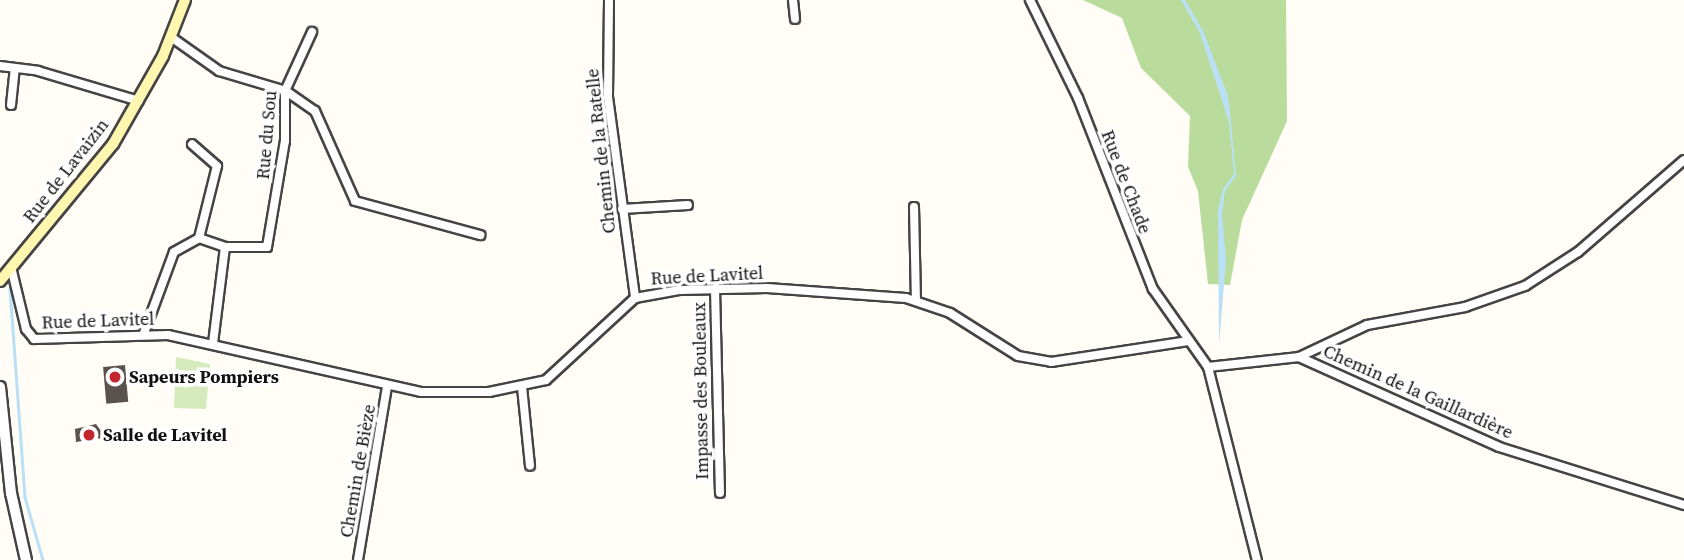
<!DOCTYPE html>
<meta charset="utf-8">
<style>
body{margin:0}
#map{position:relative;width:1684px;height:560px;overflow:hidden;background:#fffdf5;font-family:"Source Serif 4",serif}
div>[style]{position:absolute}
.green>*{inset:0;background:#d5ebbd}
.forest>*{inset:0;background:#b9dc9c}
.water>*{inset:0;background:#b9e0f7}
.stream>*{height:2.5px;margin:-1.25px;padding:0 1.25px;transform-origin:1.25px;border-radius:1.25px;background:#b9e0f7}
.building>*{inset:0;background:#5a524d;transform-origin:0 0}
.roads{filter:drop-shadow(2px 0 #444) drop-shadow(-2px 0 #444) drop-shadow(0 2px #444) drop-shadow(0 -2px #444)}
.minor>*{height:8px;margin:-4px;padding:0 4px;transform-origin:4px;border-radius:4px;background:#fff}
.tertiary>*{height:10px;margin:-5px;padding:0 5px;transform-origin:5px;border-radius:5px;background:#fff}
.secondary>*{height:10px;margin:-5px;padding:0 5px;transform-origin:5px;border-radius:5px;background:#fff6b0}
.dots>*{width:19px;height:19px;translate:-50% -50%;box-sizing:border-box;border:4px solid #fff;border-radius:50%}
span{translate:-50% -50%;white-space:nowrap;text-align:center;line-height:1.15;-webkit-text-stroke:7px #fff;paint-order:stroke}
.street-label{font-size:18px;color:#111}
.poi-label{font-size:18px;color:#111;font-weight:700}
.left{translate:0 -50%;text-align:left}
</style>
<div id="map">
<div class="green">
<i style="clip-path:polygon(176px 357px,210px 364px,206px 409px,174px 408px)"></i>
</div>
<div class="forest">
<i style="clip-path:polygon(1083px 0,1286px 0,1287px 121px,1242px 220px,1230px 285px,1208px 284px,1198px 191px,1188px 167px,1190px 116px,1141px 68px,1122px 18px)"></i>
</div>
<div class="water">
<i style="clip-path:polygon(1181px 0,1185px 0,1203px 31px,1228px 96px,1231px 122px,1236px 176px,1225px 191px,1222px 213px,1226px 260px,1219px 345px,1218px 210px,1223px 189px,1234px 174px,1229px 122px,1200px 33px)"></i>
</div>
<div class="stream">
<i style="left:10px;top:288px;width:210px;rotate:85.9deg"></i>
<i style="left:25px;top:497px;width:66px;rotate:74.1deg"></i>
</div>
<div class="building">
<i style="left:125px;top:365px;width:37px;height:22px;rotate:85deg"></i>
<i style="clip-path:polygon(96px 424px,101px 431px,116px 430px,116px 436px,76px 442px,75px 429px)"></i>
</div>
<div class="roads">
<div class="minor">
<i style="left:609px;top:0;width:97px;rotate:90.6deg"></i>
<i style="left:608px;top:97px;width:203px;rotate:82.3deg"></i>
<i style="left:793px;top:0;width:19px;rotate:84deg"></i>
<i style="left:1030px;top:0;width:109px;rotate:63.9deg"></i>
<i style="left:1078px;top:98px;width:205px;rotate:68.6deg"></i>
<i style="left:1153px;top:289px;width:95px;rotate:54.8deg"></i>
<i style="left:1208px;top:367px;width:199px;rotate:75.8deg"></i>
<i style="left:171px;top:37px;width:59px;rotate:35.3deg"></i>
<i style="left:219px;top:71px;width:70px;rotate:16.6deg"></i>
<i style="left:286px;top:91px;width:35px;rotate:35deg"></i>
<i style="left:315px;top:111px;width:98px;rotate:66deg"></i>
<i style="left:355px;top:201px;width:130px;rotate:15.2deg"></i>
<i style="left:0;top:66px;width:38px;rotate:7deg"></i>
<i style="left:38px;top:71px;width:105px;rotate:16.5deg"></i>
<i style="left:11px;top:105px;width:36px;rotate:-84deg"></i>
<i style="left:914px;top:207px;width:93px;rotate:88.8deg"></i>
<i style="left:622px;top:209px;width:66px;rotate:-3.5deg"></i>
<i style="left:199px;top:238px;width:28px;rotate:19deg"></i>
<i style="left:225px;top:247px;width:98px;rotate:97.1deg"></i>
<i style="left:225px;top:247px;width:42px"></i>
<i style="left:267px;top:247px;width:108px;rotate:-80.4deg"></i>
<i style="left:285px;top:141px;width:50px;rotate:-90deg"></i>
<i style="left:285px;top:91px;width:65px;rotate:-65.4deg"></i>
<i style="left:11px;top:267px;width:64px;rotate:76.4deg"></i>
<i style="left:26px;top:329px;width:13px;rotate:51deg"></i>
<i style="left:34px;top:339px;width:134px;rotate:-1.7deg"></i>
<i style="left:168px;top:335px;width:259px;rotate:12.7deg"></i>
<i style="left:421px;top:392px;width:68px"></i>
<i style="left:489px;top:392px;width:58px;rotate:-11.9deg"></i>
<i style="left:546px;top:380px;width:121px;rotate:-42.7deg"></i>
<i style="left:635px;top:298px;width:46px;rotate:-10.1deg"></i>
<i style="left:680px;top:290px;width:87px;rotate:-1.3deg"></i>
<i style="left:767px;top:288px;width:139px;rotate:4.1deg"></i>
<i style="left:906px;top:298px;width:46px;rotate:18.8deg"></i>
<i style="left:950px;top:313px;width:80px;rotate:32.3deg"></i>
<i style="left:1018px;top:356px;width:34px;rotate:10deg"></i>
<i style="left:1051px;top:362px;width:139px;rotate:-8.7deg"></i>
<i style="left:715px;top:289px;width:204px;rotate:88.6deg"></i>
<i style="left:144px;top:333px;width:86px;rotate:-69.7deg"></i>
<i style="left:174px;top:252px;width:29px;rotate:-29deg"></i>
<i style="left:199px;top:238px;width:74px;rotate:-76deg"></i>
<i style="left:217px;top:166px;width:33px;rotate:-139deg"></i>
<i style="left:1299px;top:357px;width:219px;rotate:24.2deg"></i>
<i style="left:1499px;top:447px;width:194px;rotate:17.4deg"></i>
<i style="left:1208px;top:367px;width:92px;rotate:-6.3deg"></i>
<i style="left:1299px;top:357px;width:75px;rotate:-25.2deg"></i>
<i style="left:1367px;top:325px;width:100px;rotate:-10.4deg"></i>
<i style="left:1465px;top:307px;width:64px;rotate:-19.3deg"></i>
<i style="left:1525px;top:286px;width:63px;rotate:-32.7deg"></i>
<i style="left:1578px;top:252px;width:140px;rotate:-41deg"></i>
<i style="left:522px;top:387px;width:79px;rotate:84.2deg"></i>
<i style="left:358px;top:560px;width:175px;rotate:-80.5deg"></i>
</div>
<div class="tertiary">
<i style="left:0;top:387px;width:107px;rotate:84.1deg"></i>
<i style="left:11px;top:493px;width:69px;rotate:77.4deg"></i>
</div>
<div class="secondary">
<i style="left:0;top:281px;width:178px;rotate:-50.5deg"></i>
<i style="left:113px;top:144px;width:101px;rotate:-60.4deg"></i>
<i style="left:163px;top:56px;width:60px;rotate:-68.6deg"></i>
</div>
</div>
<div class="dots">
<i style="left:115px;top:377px;background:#c4262e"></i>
<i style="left:89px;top:435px;background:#c4262e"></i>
</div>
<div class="street-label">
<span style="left:267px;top:135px;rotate:-85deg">Rue du Sou</span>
<span style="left:601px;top:151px;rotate:-96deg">Chemin de la Ratelle</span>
<span style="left:66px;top:171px;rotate:-52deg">Rue de Lavaizin</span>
<span style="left:1126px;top:182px;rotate:69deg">Rue de Chade</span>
<span style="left:707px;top:276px;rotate:-3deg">Rue de Lavitel</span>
<span style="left:98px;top:321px;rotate:-2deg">Rue de Lavitel</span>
<span style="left:701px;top:391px;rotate:-91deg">Impasse des Bouleaux</span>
<span style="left:1418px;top:392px;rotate:24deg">Chemin de la Gaillardière</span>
<span style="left:358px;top:471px;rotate:-80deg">Chemin de Bièze</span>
</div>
<div class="poi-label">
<span class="left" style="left:129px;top:377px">Sapeurs Pompiers</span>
<span class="left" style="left:103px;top:435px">Salle de Lavitel</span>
</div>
</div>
